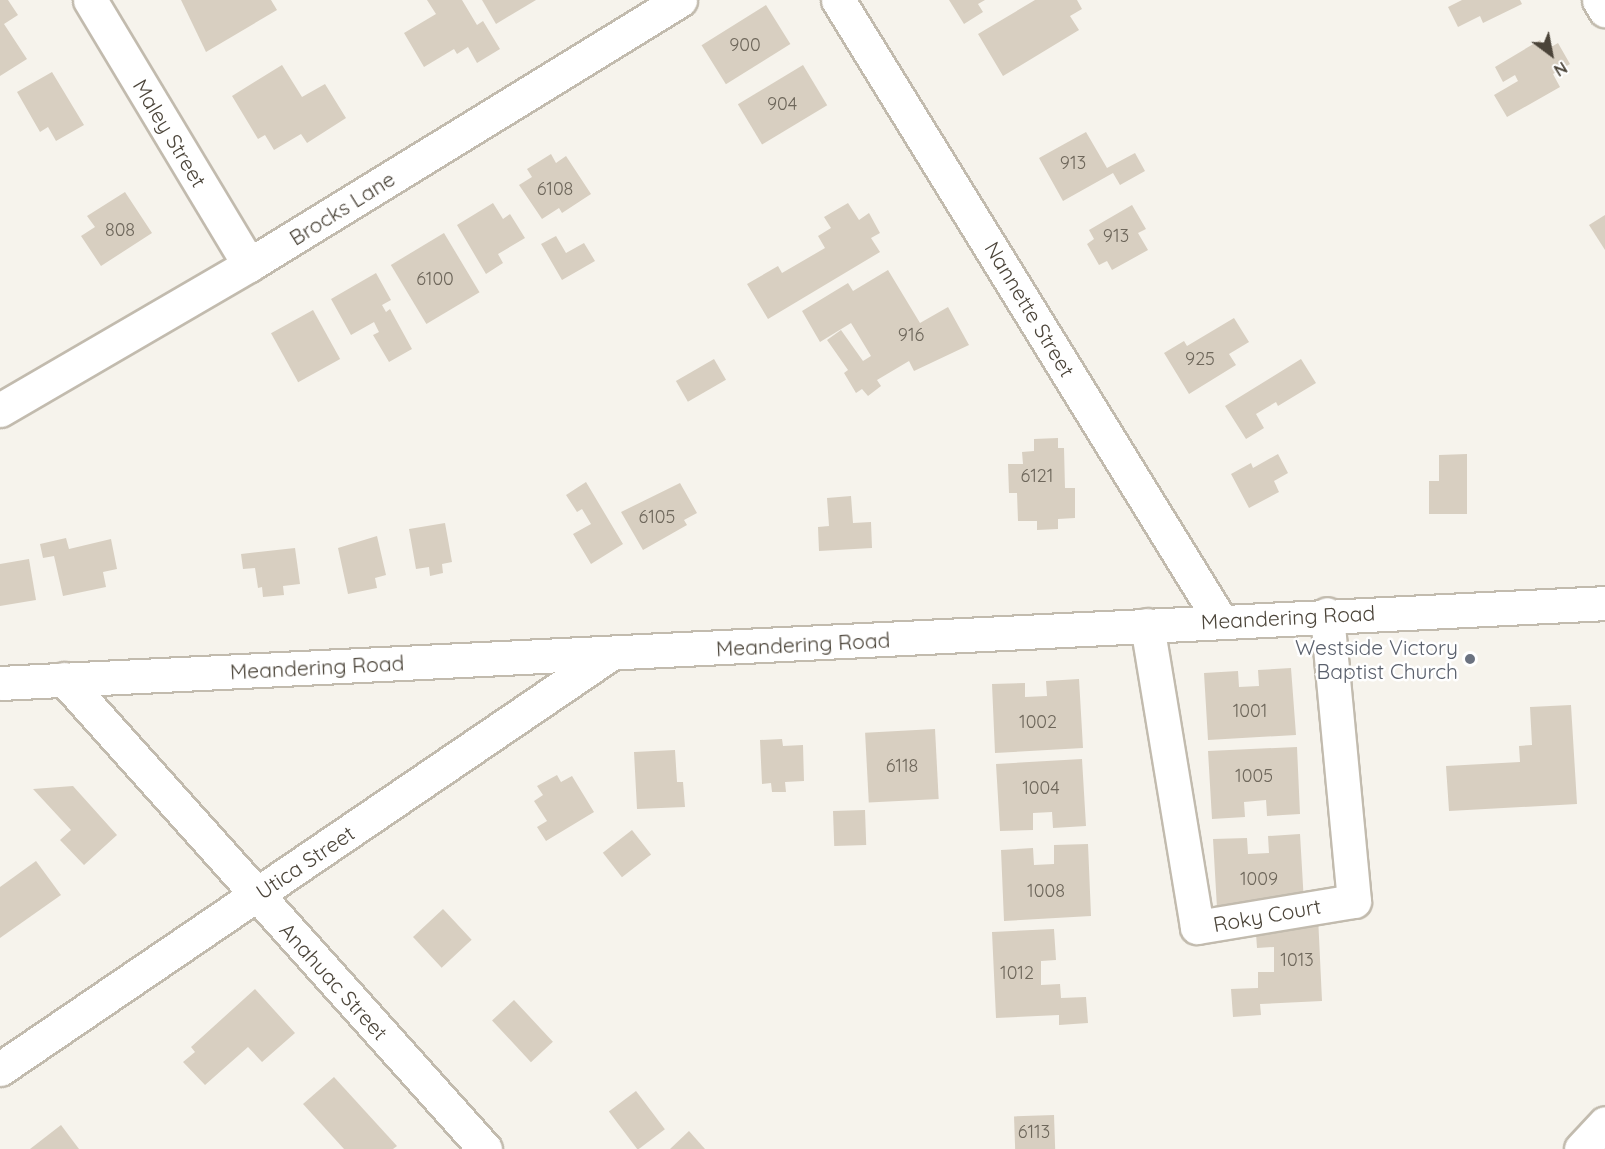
<!DOCTYPE html>
<style>
body{margin:0}
#map{position:relative;width:1605px;height:1149px;overflow:hidden;background:#f6f3ec;font-family:Quicksand,sans-serif}
div>[style]{position:absolute}
.building>*{inset:0;background:#d8cfc1;transform-origin:0 0}
.roads{filter:drop-shadow(2px 0 #c2bbae) drop-shadow(-2px 0 #c2bbae) drop-shadow(0 2px #c2bbae) drop-shadow(0 -2px #c2bbae)}
.street>*{height:33px;margin:-16.5px;padding:0 16.5px;transform-origin:16.5px;border-radius:16.5px;background:#fff}
.dots>*{width:16px;height:16px;translate:-50% -50%;box-sizing:border-box;border:3px solid #fff;border-radius:50%}
span{translate:-50% -50%;white-space:nowrap;text-align:center;line-height:1.15;-webkit-text-stroke:5px #fff;paint-order:stroke}
.number-label{font-size:18px;color:#6e675b}
.number-label span{-webkit-text-stroke-width:0}
.street-label{font-size:21px;color:#4b4439}
.worship-label{font-size:21px;color:#5b616d}
.right{translate:-100% -50%;text-align:right}
.north{position:absolute;left:1521px;top:24px;width:60px;height:60px;-webkit-text-stroke:4px #fff;paint-order:stroke;rotate:148deg;font-size:16px;font-weight:700;line-height:24px;text-align:center;color:#4b4439}
.north::after{content:'';display:block;margin:auto;width:21px;height:27px;background:#4b4439;clip-path:polygon(50% 0,100% 100%,50% 72%,0 100%)}
</style>
<div id="map">
<div class="building">
<i style="clip-path:polygon(0 0,8px 0,18px 15px,4px 24px,27px 59px,0 76px)"></i>
<i style="clip-path:polygon(181px 0,271px 0,277px 10px,206px 52px)"></i>
<i style="clip-path:polygon(427px 0,462px 0,477px 25px,483px 21px,500px 49px,477px 63px,468px 47px,457px 54px,454px 49px,424px 67px,404px 33px,436px 14px)"></i>
<i style="clip-path:polygon(482px 0,536px 0,496px 24px)"></i>
<i style="clip-path:polygon(949px 0,985px 0,978px 4px,983px 12px,964px 24px)"></i>
<i style="clip-path:polygon(1035px 0,1077px 0,1082px 9px,1070px 16px,1079px 30px,1003px 76px,978px 34px)"></i>
<i style="clip-path:polygon(1462px 0,1520px 0,1522px 4px,1483px 23px,1480px 16px,1458px 27px,1448px 7px)"></i>
<i style="left:766px;top:5px;width:46px;height:76px;rotate:58deg"></i>
<i style="clip-path:polygon(1540px 40px,1546px 50px,1558px 43px,1570px 64px,1553px 74px,1560px 87px,1507px 117px,1494px 95px,1518px 81px,1515px 75px,1503px 82px,1495px 67px)"></i>
<i style="clip-path:polygon(282px 65px,302px 97px,325px 84px,346px 118px,307px 143px,301px 134px,274px 150px,265px 135px,258px 139px,232px 96px)"></i>
<i style="left:803px;top:65px;width:47px;height:76px;rotate:59deg"></i>
<i style="clip-path:polygon(52px 72px,84px 125px,56px 141px,48px 127px,40px 132px,17px 92px)"></i>
<i style="clip-path:polygon(1086px 132px,1107px 168px,1135px 153px,1145px 171px,1120px 185px,1113px 173px,1063px 201px,1039px 158px)"></i>
<i style="clip-path:polygon(551px 154px,556px 163px,566px 156px,591px 194px,562px 213px,559px 208px,542px 219px,519px 185px,532px 177px,527px 169px)"></i>
<i style="clip-path:polygon(125px 192px,152px 233px,101px 266px,81px 236px,95px 227px,87px 216px)"></i>
<i style="clip-path:polygon(493px 203px,503px 219px,510px 214px,525px 238px,498px 254px,503px 263px,486px 274px,457px 225px)"></i>
<i style="clip-path:polygon(848px 203px,859px 220px,869px 213px,880px 233px,871px 238px,880px 252px,768px 319px,747px 284px,778px 266px,782px 273px,825px 248px,818px 236px,831px 228px,824px 217px)"></i>
<i style="clip-path:polygon(1132px 205px,1146px 229px,1138px 233px,1148px 250px,1112px 270px,1107px 261px,1099px 265px,1087px 244px,1094px 239px,1089px 230px)"></i>
<i style="clip-path:polygon(1605px 215px,1605px 250px,1589px 225px)"></i>
<i style="left:444px;top:233px;width:69px;height:62px;rotate:59deg"></i>
<i style="clip-path:polygon(556px 236px,566px 253px,584px 243px,595px 261px,562px 280px,541px 244px)"></i>
<i style="clip-path:polygon(888px 270px,920px 323px,948px 307px,969px 345px,914px 371px,909px 361px,877px 380px,881px 386px,868px 396px,862px 389px,856px 393px,844px 373px,848px 370px,827px 340px,841px 330px,863px 361px,871px 356px,851px 323px,820px 342px,802px 311px,848px 283px,853px 291px)"></i>
<i style="clip-path:polygon(376px 273px,391px 300px,382px 305px,386px 312px,390px 309px,412px 349px,389px 362px,373px 335px,379px 332px,374px 322px,351px 335px,331px 299px)"></i>
<i style="left:313px;top:310px;width:56px;height:48px;rotate:61deg"></i>
<i style="clip-path:polygon(1234px 318px,1249px 342px,1229px 354px,1236px 365px,1189px 394px,1164px 353px,1184px 341px,1187px 346px)"></i>
<i style="left:714px;top:359px;width:24px;height:44px;rotate:60deg"></i>
<i style="clip-path:polygon(1301px 359px,1316px 383px,1278px 406px,1276px 402px,1256px 414px,1264px 428px,1246px 439px,1225px 406px)"></i>
<i style="clip-path:polygon(1058px 438px,1058px 448px,1064px 448px,1065px 488px,1075px 488px,1075px 518px,1058px 519px,1058px 529px,1037px 530px,1037px 521px,1018px 521px,1017px 493px,1009px 493px,1008px 464px,1023px 464px,1022px 452px,1034px 451px,1034px 439px)"></i>
<i style="clip-path:polygon(1278px 454px,1288px 473px,1274px 481px,1279px 492px,1249px 508px,1231px 474px,1251px 463px,1253px 468px)"></i>
<i style="clip-path:polygon(1467px 454px,1467px 514px,1429px 514px,1429px 481px,1439px 481px,1439px 455px)"></i>
<i style="clip-path:polygon(586px 482px,623px 544px,591px 564px,573px 534px,591px 524px,582px 509px,577px 512px,566px 495px)"></i>
<i style="clip-path:polygon(680px 483px,697px 513px,684px 520px,687px 525px,643px 550px,621px 512px)"></i>
<i style="clip-path:polygon(851px 496px,853px 523px,871px 522px,872px 548px,819px 551px,818px 527px,829px 526px,827px 498px)"></i>
<i style="clip-path:polygon(445px 523px,452px 562px,442px 564px,443px 573px,430px 576px,429px 567px,416px 569px,409px 529px)"></i>
<i style="clip-path:polygon(377px 536px,386px 575px,375px 578px,377px 588px,348px 594px,338px 548px)"></i>
<i style="clip-path:polygon(66px 538px,69px 549px,111px 539px,117px 569px,103px 572px,106px 587px,63px 596px,54px 556px,43px 558px,40px 544px)"></i>
<i style="clip-path:polygon(295px 548px,300px 584px,283px 586px,284px 595px,263px 597px,262px 587px,258px 588px,255px 568px,243px 569px,241px 554px)"></i>
<i style="clip-path:polygon(29px 559px,36px 600px,0 606px,0 564px)"></i>
<i style="clip-path:polygon(1291px 668px,1296px 735px,1208px 740px,1204px 673px,1238px 671px,1239px 687px,1259px 686px,1258px 670px)"></i>
<i style="clip-path:polygon(1079px 679px,1083px 748px,995px 753px,992px 684px,1025px 683px,1025px 697px,1047px 696px,1046px 681px)"></i>
<i style="clip-path:polygon(1571px 705px,1577px 804px,1449px 811px,1446px 766px,1520px 762px,1519px 746px,1532px 745px,1530px 707px)"></i>
<i style="left:935px;top:729px;width:70px;height:70px;rotate:87deg"></i>
<i style="clip-path:polygon(782px 739px,783px 746px,803px 745px,804px 781px,785px 782px,786px 792px,772px 792px,771px 783px,762px 784px,760px 740px)"></i>
<i style="clip-path:polygon(1297px 747px,1300px 814px,1267px 816px,1266px 800px,1244px 802px,1245px 817px,1212px 819px,1208px 751px)"></i>
<i style="clip-path:polygon(675px 750px,677px 782px,683px 782px,685px 807px,637px 809px,634px 752px)"></i>
<i style="clip-path:polygon(1082px 759px,1086px 826px,1053px 828px,1052px 812px,1033px 813px,1033px 830px,1000px 831px,996px 764px)"></i>
<i style="clip-path:polygon(557px 775px,561px 782px,572px 776px,594px 812px,546px 841px,537px 827px,547px 821px,534px 801px,543px 795px,537px 786px)"></i>
<i style="clip-path:polygon(73px 786px,117px 835px,84px 865px,60px 840px,71px 830px,33px 789px)"></i>
<i style="left:865px;top:810px;width:35px;height:32px;rotate:88deg"></i>
<i style="left:632px;top:830px;width:31px;height:37px;rotate:52deg"></i>
<i style="clip-path:polygon(1300px 834px,1304px 903px,1217px 908px,1213px 839px,1247px 838px,1248px 854px,1269px 853px,1268px 836px)"></i>
<i style="clip-path:polygon(1088px 844px,1091px 916px,1004px 921px,1001px 850px,1033px 848px,1034px 865px,1054px 864px,1054px 845px)"></i>
<i style="clip-path:polygon(36px 861px,61px 895px,0 938px,0 887px)"></i>
<i style="left:443px;top:909px;width:42px;height:41px;rotate:47deg"></i>
<i style="clip-path:polygon(1318px 916px,1322px 1001px,1260px 1004px,1261px 1015px,1233px 1017px,1231px 989px,1258px 988px,1258px 972px,1274px 972px,1274px 947px,1257px 948px,1255px 919px)"></i>
<i style="clip-path:polygon(1054px 929px,1056px 960px,1041px 961px,1041px 985px,1060px 984px,1061px 998px,1086px 997px,1088px 1023px,1059px 1025px,1059px 1015px,996px 1018px,992px 932px)"></i>
<i style="clip-path:polygon(255px 989px,295px 1033px,262px 1062px,248px 1047px,205px 1085px,183px 1062px,195px 1052px,191px 1047px)"></i>
<i style="left:514px;top:1000px;width:57px;height:30px;rotate:47deg"></i>
<i style="clip-path:polygon(334px 1077px,397px 1146px,393px 1149px,344px 1149px,303px 1104px)"></i>
<i style="left:636px;top:1091px;width:48px;height:34px;rotate:53deg"></i>
<i style="left:1054px;top:1115px;width:34px;height:40px;rotate:88deg"></i>
<i style="clip-path:polygon(61px 1125px,79px 1149px,30px 1149px)"></i>
<i style="clip-path:polygon(689px 1131px,705px 1149px,670px 1149px)"></i>
</div>
<div class="roads">
<div class="street">
<i style="left:90px;top:0;width:309px;rotate:59deg"></i>
<i style="left:838px;top:0;width:728px;rotate:58.36deg"></i>
<i style="left:1599px;top:0;width:12px;rotate:59deg"></i>
<i style="left:0;top:410px;width:288px;rotate:-30.2deg"></i>
<i style="left:249px;top:265px;width:506px;rotate:-31.59deg"></i>
<i style="left:1147px;top:625px;width:306px;rotate:80.6deg"></i>
<i style="left:1197px;top:927px;width:159px;rotate:-9.4deg"></i>
<i style="left:1354px;top:901px;width:288px;rotate:-95.4deg"></i>
<i style="left:64px;top:679px;width:631px;rotate:48.15deg"></i>
<i style="left:0;top:683px;width:1607px;rotate:-2.85deg"></i>
<i style="left:0;top:1069px;width:738px;rotate:-34.23deg"></i>
<i style="left:1581px;top:1149px;width:35px;rotate:-47deg"></i>
</div>
</div>
<div class="dots">
<i style="left:1470px;top:659px;background:#6b7280"></i>
</div>
<div class="number-label">
<span style="left:745px;top:45px">900</span>
<span style="left:782px;top:104px">904</span>
<span style="left:1073px;top:163px">913</span>
<span style="left:555px;top:189px">6108</span>
<span style="left:120px;top:230px">808</span>
<span style="left:1116px;top:236px">913</span>
<span style="left:435px;top:279px">6100</span>
<span style="left:911px;top:335px">916</span>
<span style="left:1200px;top:359px">925</span>
<span style="left:1037px;top:476px">6121</span>
<span style="left:657px;top:517px">6105</span>
<span style="left:1250px;top:711px">1001</span>
<span style="left:1038px;top:722px">1002</span>
<span style="left:902px;top:766px">6118</span>
<span style="left:1254px;top:776px">1005</span>
<span style="left:1041px;top:788px">1004</span>
<span style="left:1259px;top:879px">1009</span>
<span style="left:1046px;top:891px">1008</span>
<span style="left:1297px;top:960px">1013</span>
<span style="left:1017px;top:973px">1012</span>
<span style="left:1034px;top:1132px">6113</span>
</div>
<div class="street-label">
<span style="left:170px;top:133px;rotate:59deg">Maley Street</span>
<span style="left:342px;top:208px;rotate:-32deg">Brocks Lane</span>
<span style="left:1030px;top:309px;rotate:59deg">Nannette Street</span>
<span style="left:1288px;top:617px;rotate:-3deg">Meandering Road</span>
<span style="left:803px;top:644px;rotate:-3deg">Meandering Road</span>
<span style="left:317px;top:667px;rotate:-3deg">Meandering Road</span>
<span style="left:305px;top:862px;rotate:-34deg">Utica Street</span>
<span style="left:1267px;top:915px;rotate:-10deg">Roky Court</span>
<span style="left:334px;top:981px;rotate:48deg">Anahuac Street</span>
</div>
<div class="worship-label">
<span class="right" style="left:1458px;top:659px">Westside Victory<br>Baptist Church</span>
</div>
<div class="north">N</div>
</div>
